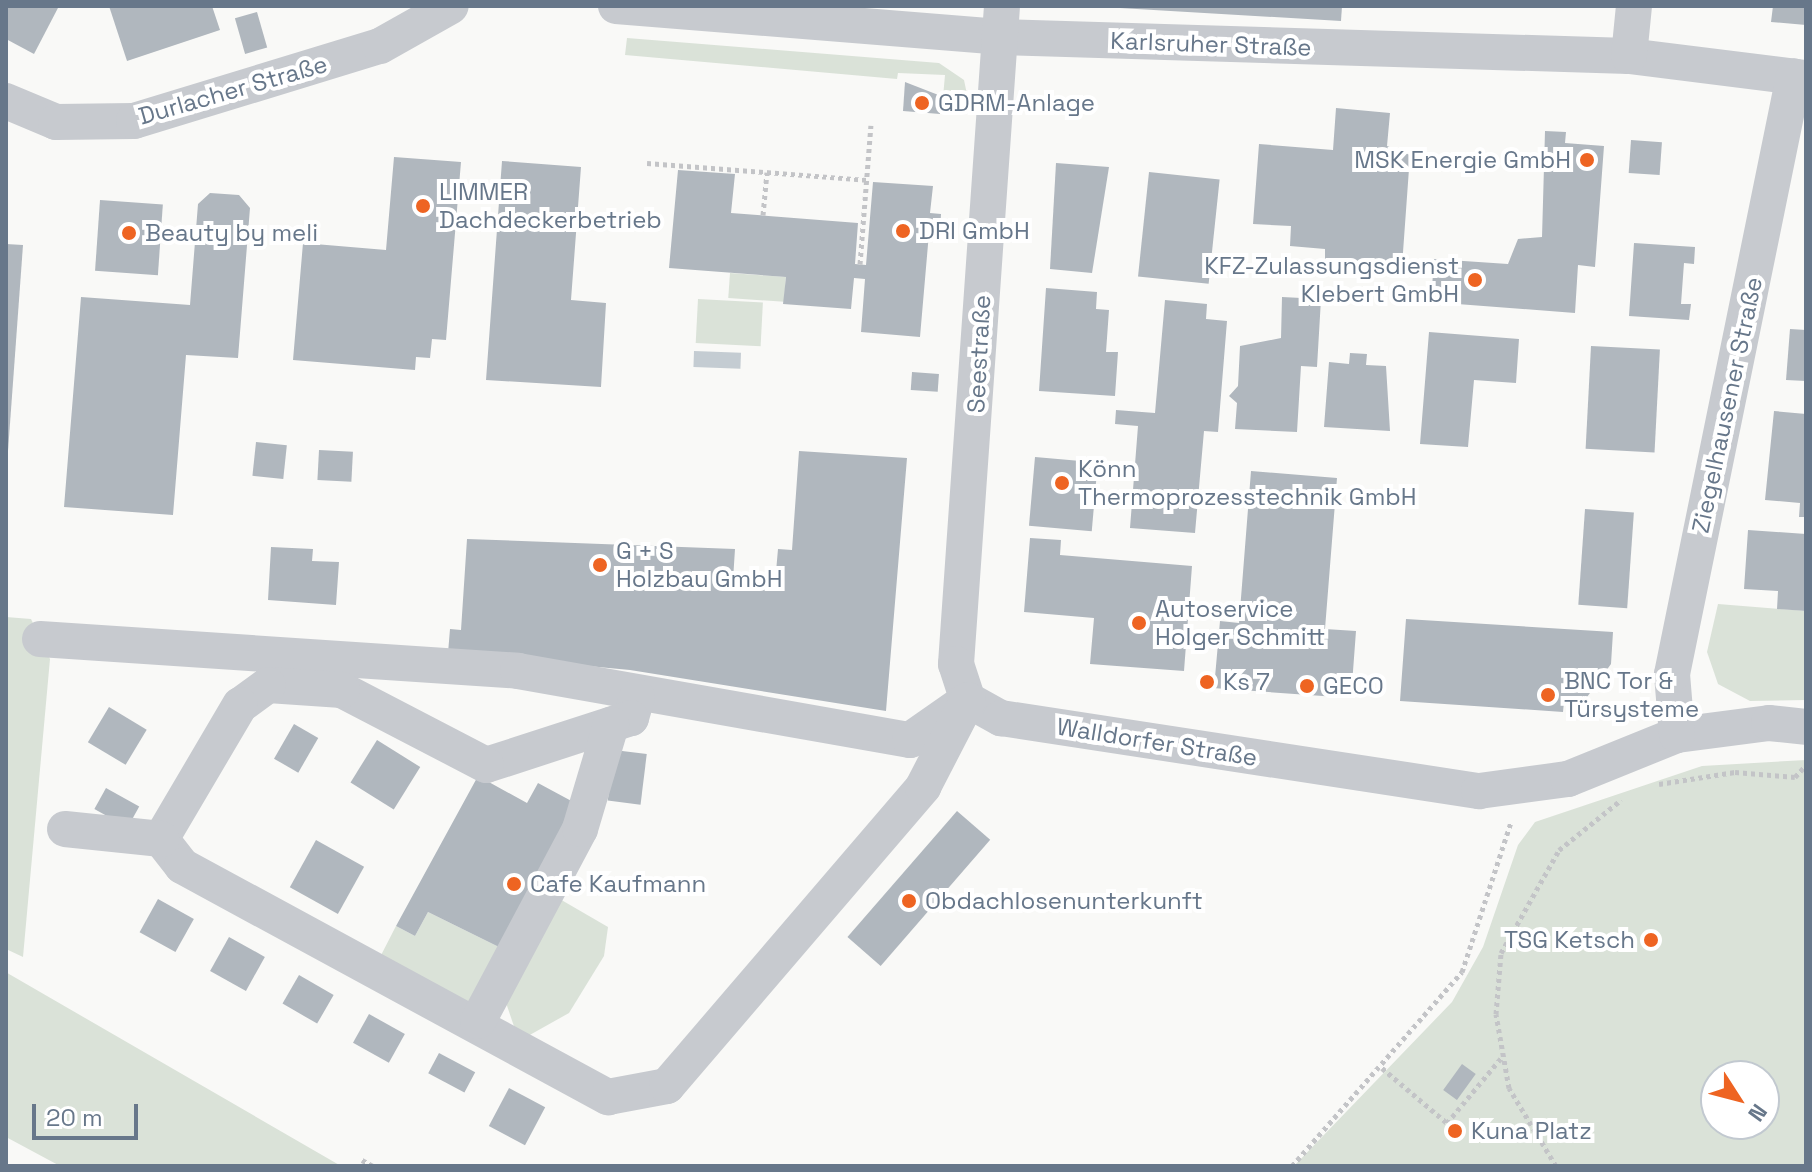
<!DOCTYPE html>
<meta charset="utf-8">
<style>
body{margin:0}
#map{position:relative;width:1812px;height:1172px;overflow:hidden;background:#f9f9f7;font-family:"Space Grotesk",sans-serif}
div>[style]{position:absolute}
.green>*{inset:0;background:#dae2d8;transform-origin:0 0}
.water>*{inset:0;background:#c4ccd2;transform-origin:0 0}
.building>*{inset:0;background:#b0b7be;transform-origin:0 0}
.path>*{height:5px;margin-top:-2.5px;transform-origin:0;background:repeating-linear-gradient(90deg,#c3c4c7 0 4px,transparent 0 8px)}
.minor>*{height:36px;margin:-18px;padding:0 18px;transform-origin:18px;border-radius:18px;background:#c7cacf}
.dots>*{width:22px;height:22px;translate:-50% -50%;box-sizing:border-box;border:4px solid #fff;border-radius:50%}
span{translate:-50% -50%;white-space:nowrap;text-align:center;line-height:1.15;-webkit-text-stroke:8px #fff;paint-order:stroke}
.street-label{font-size:24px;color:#67778a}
.poi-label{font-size:24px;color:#67778a}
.left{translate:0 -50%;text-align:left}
.right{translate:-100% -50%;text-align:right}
.frame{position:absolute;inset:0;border:8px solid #67778a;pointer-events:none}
.north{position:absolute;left:1700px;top:1060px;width:80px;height:80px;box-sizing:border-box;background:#fff;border:2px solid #c2c9d0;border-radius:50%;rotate:126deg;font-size:22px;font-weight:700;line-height:32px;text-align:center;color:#67778a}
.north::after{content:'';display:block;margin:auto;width:28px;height:36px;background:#ee6422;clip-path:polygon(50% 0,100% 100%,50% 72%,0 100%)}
.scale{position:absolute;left:32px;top:1104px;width:106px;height:36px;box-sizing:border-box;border:4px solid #67778a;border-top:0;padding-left:10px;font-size:24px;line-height:28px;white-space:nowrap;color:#67778a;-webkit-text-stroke:6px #fff;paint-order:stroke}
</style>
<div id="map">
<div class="green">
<i style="clip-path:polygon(627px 38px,939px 63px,964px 80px,968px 99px,943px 97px,945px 75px,898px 73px,897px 79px,625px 55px)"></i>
<i style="left:730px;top:273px;width:56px;height:25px;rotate:4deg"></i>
<i style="left:698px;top:299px;width:65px;height:44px;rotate:3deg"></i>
<i style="clip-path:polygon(1718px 604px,1806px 611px,1806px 700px,1750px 701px,1718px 684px,1707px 652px)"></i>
<i style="clip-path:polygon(6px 617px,31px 619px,50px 659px,23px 957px,6px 949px)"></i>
<i style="clip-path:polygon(evenodd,1806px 760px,1806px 1166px,1294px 1166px,1452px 1002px,1483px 947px,1518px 845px,1535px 822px,1702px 766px,1806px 760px,1716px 1076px,1764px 1076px,1764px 1124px,1716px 1124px,1716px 1076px)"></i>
<i style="clip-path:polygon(558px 898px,608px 927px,604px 956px,569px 1013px,519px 1041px,504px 997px)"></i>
<i style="clip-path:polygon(428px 912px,503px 949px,477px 1003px,462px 1007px,377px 963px,396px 926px,415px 936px)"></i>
<i style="clip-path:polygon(6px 972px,9px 974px,341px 1166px,60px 1166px,6px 1137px)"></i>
</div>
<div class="water">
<i style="left:694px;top:351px;width:47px;height:16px;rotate:2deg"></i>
</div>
<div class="building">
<i style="clip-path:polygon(6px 6px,59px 6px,34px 54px,6px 39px)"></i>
<i style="clip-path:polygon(109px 6px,212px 6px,220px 30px,127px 61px)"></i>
<i style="clip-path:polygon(1086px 6px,1342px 6px,1341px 21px)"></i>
<i style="clip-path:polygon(1773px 6px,1806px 6px,1806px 25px,1771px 22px)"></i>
<i style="left:257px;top:12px;width:37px;height:23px;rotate:74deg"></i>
<i style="clip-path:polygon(905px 82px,941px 96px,940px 114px,903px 111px)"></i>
<i style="clip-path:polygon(1336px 108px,1390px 113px,1387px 146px,1410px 155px,1402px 266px,1325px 260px,1325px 249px,1290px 246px,1291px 226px,1253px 224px,1259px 144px,1333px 150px)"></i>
<i style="clip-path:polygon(1545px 131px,1566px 132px,1565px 143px,1604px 146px,1595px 267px,1578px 265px,1575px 313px,1431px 302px,1434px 259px,1508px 264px,1518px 239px,1542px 237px)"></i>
<i style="left:1631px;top:140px;width:31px;height:33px;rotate:4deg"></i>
<i style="clip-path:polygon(394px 157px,461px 162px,446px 340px,432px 339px,430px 358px,416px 357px,415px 370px,293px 360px,303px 243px,386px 250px)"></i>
<i style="clip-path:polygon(502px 161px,581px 167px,571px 300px,606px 303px,601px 387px,486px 380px)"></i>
<i style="clip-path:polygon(1056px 163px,1109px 167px,1092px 273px,1050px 269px)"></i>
<i style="clip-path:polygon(678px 170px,735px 174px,731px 213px,858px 223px,855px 264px,866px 265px,873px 182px,933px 186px,930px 213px,941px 214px,940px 234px,929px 233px,920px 337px,861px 332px,865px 279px,854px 278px,851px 309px,783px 304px,786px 277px,669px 268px)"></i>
<i style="left:1149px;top:172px;width:71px;height:105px;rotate:6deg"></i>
<i style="clip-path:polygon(210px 193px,239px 195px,250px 208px,238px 358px,186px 355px,173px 515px,64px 507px,81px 297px,190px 305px,198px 204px)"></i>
<i style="left:100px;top:200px;width:63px;height:71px;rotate:4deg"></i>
<i style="clip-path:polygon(1634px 243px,1695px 247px,1694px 264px,1684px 263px,1681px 304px,1691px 304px,1689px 320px,1629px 316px)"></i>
<i style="clip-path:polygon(6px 244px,23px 245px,8px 451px,6px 451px)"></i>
<i style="clip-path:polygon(1046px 288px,1097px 292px,1096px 309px,1109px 310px,1106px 352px,1118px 352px,1115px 396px,1039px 391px)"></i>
<i style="clip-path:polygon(1282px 297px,1321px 299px,1317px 367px,1301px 366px,1297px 432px,1235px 429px,1237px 403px,1229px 396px,1238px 386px,1240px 346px,1281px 338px)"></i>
<i style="clip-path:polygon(1165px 300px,1207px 304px,1206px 319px,1227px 321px,1218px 432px,1204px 431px,1195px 533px,1130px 528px,1138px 426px,1115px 424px,1116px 410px,1155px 413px)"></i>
<i style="clip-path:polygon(1790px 329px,1806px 330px,1806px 381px,1786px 380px)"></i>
<i style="clip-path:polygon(1429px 332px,1519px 339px,1516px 383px,1474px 380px,1468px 447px,1420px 444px)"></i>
<i style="left:1591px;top:346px;width:69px;height:103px;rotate:3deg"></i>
<i style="clip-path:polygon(1350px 353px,1367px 354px,1366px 365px,1386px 366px,1390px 431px,1324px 427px,1329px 362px,1349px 364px)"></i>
<i style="left:912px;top:372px;width:27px;height:18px;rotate:4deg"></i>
<i style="clip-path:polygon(1774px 411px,1806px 414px,1806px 517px,1799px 517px,1800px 503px,1765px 500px)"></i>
<i style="left:256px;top:442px;width:31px;height:34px;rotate:6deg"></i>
<i style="left:319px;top:450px;width:34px;height:30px;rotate:3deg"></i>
<i style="clip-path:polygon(799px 451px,907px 458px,886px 711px,630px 670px,448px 653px,450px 629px,461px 630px,467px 539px,735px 549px,733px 580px,775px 583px,778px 549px,792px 550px)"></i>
<i style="left:1035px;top:457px;width:63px;height:69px;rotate:5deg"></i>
<i style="clip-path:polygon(1251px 471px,1337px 478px,1325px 629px,1356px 631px,1351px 698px,1199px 687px,1200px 677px,1215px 677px,1220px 621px,1239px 623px)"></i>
<i style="left:1585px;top:509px;width:49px;height:96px;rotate:4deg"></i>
<i style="clip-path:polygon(1748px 530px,1806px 534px,1806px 611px,1777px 609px,1778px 591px,1744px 589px)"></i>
<i style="clip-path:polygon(1030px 538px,1061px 540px,1060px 555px,1192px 566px,1184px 671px,1090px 664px,1094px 618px,1024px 612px)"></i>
<i style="clip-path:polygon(271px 547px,313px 549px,312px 561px,339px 562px,336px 605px,268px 600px)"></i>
<i style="clip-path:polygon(1406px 619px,1613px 632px,1611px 664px,1582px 704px,1564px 702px,1563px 712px,1400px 701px)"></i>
<i style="left:109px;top:707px;width:44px;height:41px;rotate:31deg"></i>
<i style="left:294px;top:724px;width:28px;height:40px;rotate:30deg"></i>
<i style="left:377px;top:740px;width:51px;height:50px;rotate:32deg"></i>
<i style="left:614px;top:750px;width:33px;height:51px;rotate:7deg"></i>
<i style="clip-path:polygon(478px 776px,527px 803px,538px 783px,577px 804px,503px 949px,428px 912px,415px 936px,396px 926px)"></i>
<i style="left:106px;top:788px;width:38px;height:24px;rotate:29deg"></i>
<i style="left:957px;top:811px;width:44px;height:167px;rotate:41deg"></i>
<i style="left:316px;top:840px;width:55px;height:54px;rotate:29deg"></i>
<i style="left:158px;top:899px;width:41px;height:38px;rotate:29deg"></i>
<i style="left:229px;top:937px;width:41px;height:39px;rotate:29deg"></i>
<i style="left:299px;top:975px;width:40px;height:33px;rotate:30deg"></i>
<i style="left:369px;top:1014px;width:41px;height:33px;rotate:29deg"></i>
<i style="left:439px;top:1053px;width:41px;height:23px;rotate:28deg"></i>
<i style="left:1462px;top:1064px;width:17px;height:32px;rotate:36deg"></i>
<i style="left:509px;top:1088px;width:41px;height:43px;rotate:28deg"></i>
</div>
<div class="path">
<i style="left:647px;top:163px;width:220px;rotate:4.4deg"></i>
<i style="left:763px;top:215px;width:43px;rotate:-84.7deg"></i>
<i style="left:860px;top:264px;width:139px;rotate:-85.5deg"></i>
<i style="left:1659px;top:784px;width:77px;rotate:-9deg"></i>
<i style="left:1735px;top:772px;width:60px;rotate:4.8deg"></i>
<i style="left:1795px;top:777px;width:16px;rotate:-47deg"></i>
<i style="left:1382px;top:1068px;width:85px;rotate:40.2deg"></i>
<i style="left:1447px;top:1123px;width:86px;rotate:-50.2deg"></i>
<i style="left:362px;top:1160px;width:13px;rotate:29deg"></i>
<i style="left:1292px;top:1166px;width:258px;rotate:-48.8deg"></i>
<i style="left:1462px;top:972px;width:158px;rotate:-71.9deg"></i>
<i style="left:1556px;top:1166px;width:91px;rotate:-121.1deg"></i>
<i style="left:1509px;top:1088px;width:75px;rotate:-100deg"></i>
<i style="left:1496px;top:1014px;width:61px;rotate:-85.3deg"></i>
<i style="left:1501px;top:953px;width:118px;rotate:-60.6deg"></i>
<i style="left:1559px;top:850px;width:80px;rotate:-38.9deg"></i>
</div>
<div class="minor">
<i style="left:616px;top:6px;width:385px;rotate:4.6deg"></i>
<i style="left:1000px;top:37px;width:629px;rotate:1.73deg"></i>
<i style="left:1629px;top:56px;width:178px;rotate:7.1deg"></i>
<i style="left:1002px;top:6px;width:660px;rotate:94deg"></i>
<i style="left:956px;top:664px;width:38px;rotate:72deg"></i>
<i style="left:968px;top:700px;width:38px;rotate:29deg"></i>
<i style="left:1001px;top:718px;width:484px;rotate:8.7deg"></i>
<i style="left:1479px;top:791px;width:90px;rotate:-7.7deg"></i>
<i style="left:1568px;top:779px;width:118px;rotate:-22deg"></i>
<i style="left:1677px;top:735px;width:93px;rotate:-7.4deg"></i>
<i style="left:1769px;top:723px;width:37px;rotate:6deg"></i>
<i style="left:1629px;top:56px;width:50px;rotate:-84.3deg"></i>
<i style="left:6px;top:101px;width:54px;rotate:22.8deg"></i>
<i style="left:56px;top:122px;width:78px;rotate:-0.7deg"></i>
<i style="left:134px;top:121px;width:257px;rotate:-17deg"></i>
<i style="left:380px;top:46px;width:81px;rotate:-29.4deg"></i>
<i style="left:40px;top:639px;width:479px;rotate:3.8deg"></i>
<i style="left:518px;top:671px;width:398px;rotate:10deg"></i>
<i style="left:910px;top:740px;width:65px;rotate:-34.9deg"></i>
<i style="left:637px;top:697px;width:22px;rotate:106deg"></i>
<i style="left:631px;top:718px;width:152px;rotate:162deg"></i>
<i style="left:486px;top:765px;width:162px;rotate:-152.5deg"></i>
<i style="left:342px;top:690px;width:74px;rotate:-176.1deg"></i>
<i style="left:268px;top:685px;width:34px;rotate:144deg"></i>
<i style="left:240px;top:705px;width:156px;rotate:120.5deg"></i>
<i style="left:161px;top:839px;width:34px;rotate:52deg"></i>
<i style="left:182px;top:866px;width:485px;rotate:28.5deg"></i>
<i style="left:608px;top:1097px;width:60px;rotate:-10.6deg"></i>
<i style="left:667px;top:1086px;width:394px;rotate:-49.4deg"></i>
<i style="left:923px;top:787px;width:98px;rotate:-62.7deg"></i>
<i style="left:1677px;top:735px;width:61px;rotate:-94.7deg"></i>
<i style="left:1672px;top:674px;width:610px;rotate:-78.47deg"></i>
<i style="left:65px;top:829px;width:97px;rotate:5.9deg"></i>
<i style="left:478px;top:1021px;width:217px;rotate:-62deg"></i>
<i style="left:580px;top:829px;width:109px;rotate:-73.4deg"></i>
</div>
<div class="dots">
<i style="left:922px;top:103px;background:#ee6422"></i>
<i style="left:1587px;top:160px;background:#ee6422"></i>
<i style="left:423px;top:206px;background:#ee6422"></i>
<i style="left:903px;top:231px;background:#ee6422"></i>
<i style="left:129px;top:233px;background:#ee6422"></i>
<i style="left:1475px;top:280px;background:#ee6422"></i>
<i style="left:1062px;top:483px;background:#ee6422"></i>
<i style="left:600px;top:565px;background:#ee6422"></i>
<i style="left:1139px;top:623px;background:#ee6422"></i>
<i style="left:1207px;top:682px;background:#ee6422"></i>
<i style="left:1307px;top:686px;background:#ee6422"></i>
<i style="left:1548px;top:695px;background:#ee6422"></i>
<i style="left:514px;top:884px;background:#ee6422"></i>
<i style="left:909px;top:901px;background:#ee6422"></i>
<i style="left:1651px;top:940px;background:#ee6422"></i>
<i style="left:1455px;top:1131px;background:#ee6422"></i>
</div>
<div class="street-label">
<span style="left:1211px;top:44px;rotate:2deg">Karlsruher Straße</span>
<span style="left:233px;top:90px;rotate:-16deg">Durlacher Straße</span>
<span style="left:979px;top:354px;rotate:-87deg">Seestraße</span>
<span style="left:1727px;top:405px;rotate:-78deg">Ziegelhausener Straße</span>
<span style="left:1157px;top:742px;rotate:9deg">Walldorfer Straße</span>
</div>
<div class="poi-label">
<span class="left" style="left:938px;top:103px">GDRM-Anlage</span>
<span class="right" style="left:1571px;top:160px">MSK Energie GmbH</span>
<span class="left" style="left:439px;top:206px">LIMMER<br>Dachdeckerbetrieb</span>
<span class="left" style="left:919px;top:231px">DRI GmbH</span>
<span class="left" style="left:145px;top:233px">Beauty by meli</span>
<span class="right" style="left:1459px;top:280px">KFZ-Zulassungsdienst<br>Klebert GmbH</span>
<span class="left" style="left:1078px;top:483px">Könn<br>Thermoprozesstechnik GmbH</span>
<span class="left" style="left:616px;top:565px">G + S<br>Holzbau GmbH</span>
<span class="left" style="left:1155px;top:623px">Autoservice<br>Holger Schmitt</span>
<span class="left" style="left:1564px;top:695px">BNC Tor &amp;<br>Türsysteme</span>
<span class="left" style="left:1223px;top:682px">Ks 7</span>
<span class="left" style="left:1323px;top:686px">GECO</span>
<span class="left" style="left:530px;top:884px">Cafe Kaufmann</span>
<span class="left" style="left:925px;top:901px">Obdachlosenunterkunft</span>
<span class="right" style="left:1635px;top:940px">TSG Ketsch</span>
<span class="left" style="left:1471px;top:1131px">Kuna Platz</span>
</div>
<div class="frame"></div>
<div class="north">N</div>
<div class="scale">20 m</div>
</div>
